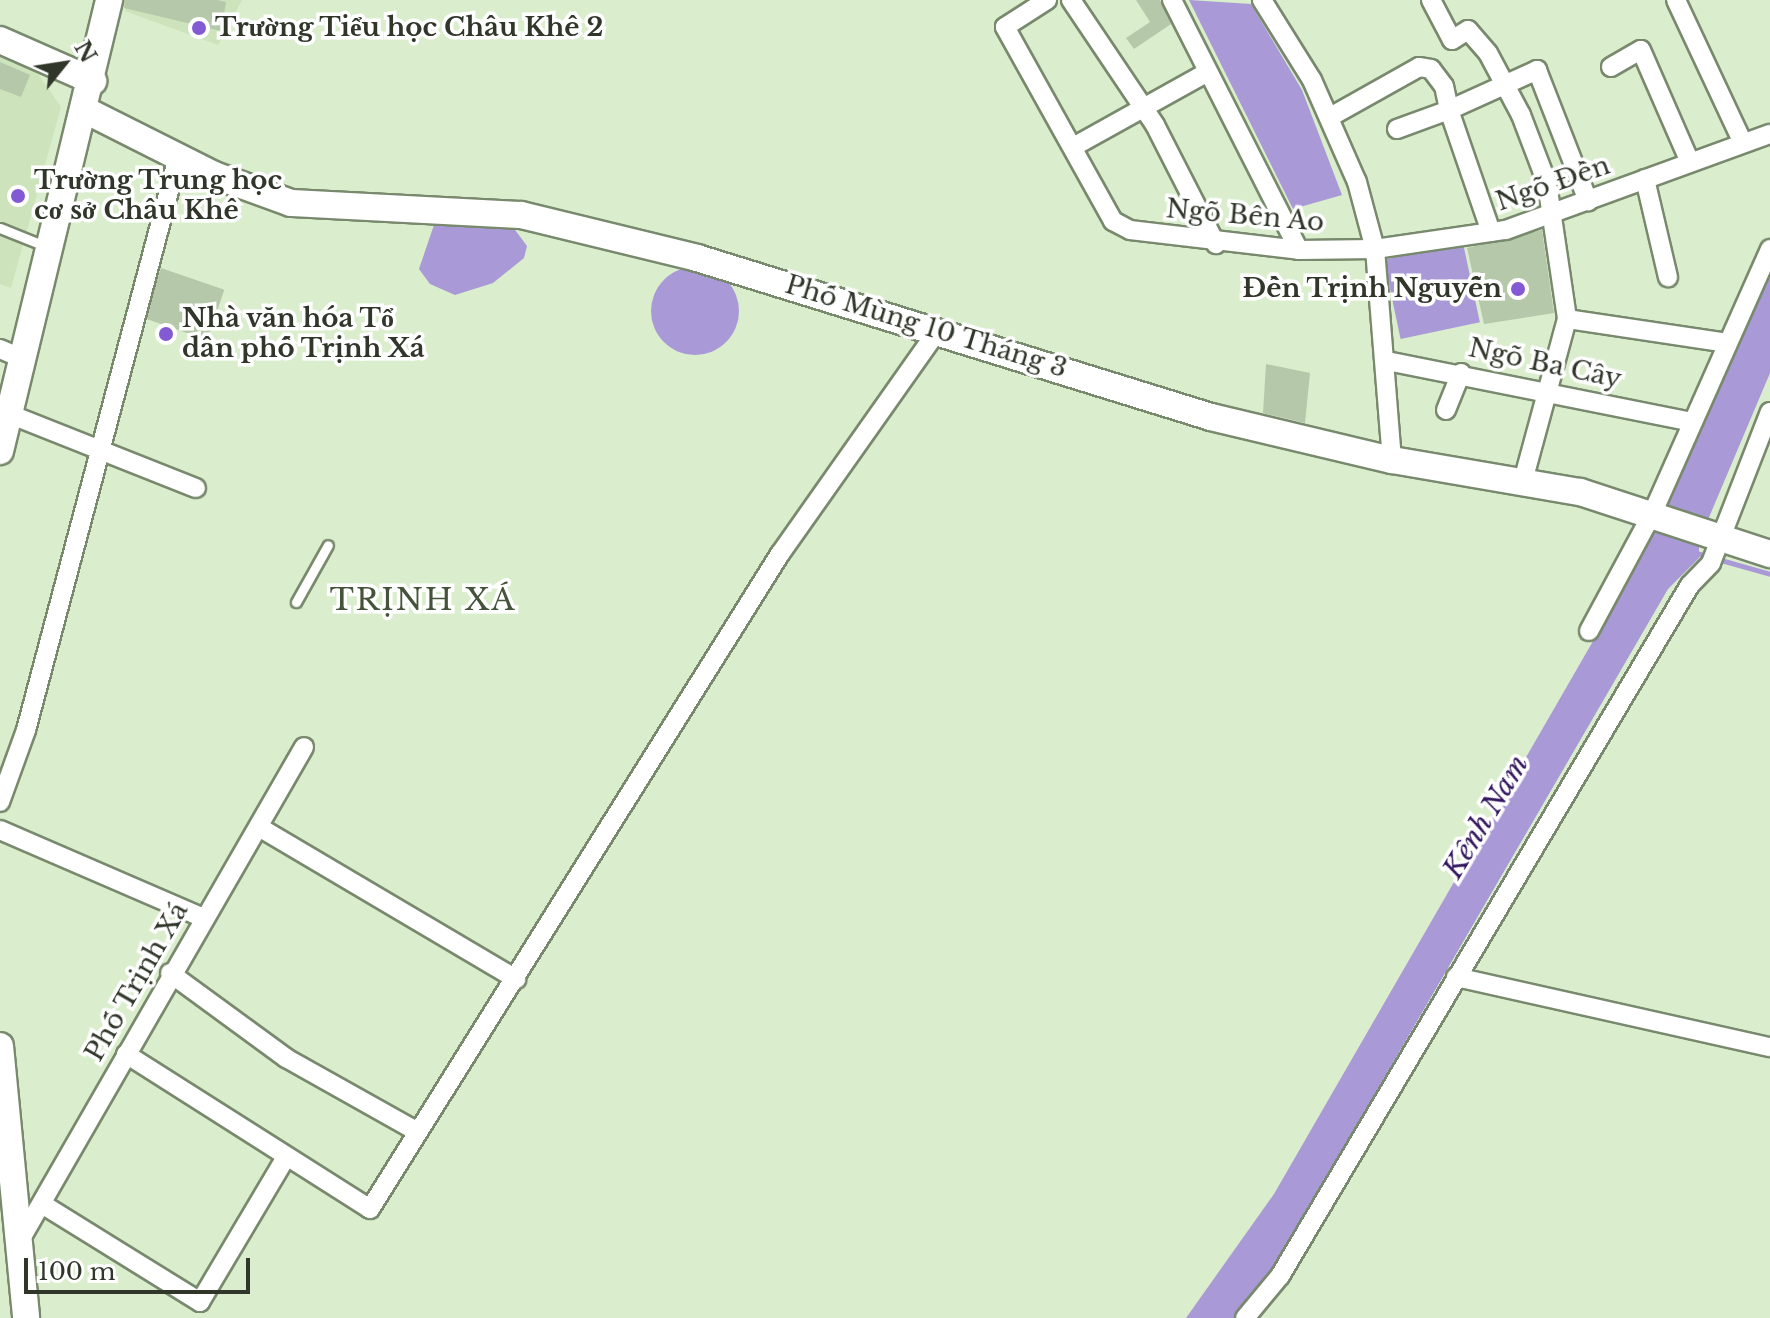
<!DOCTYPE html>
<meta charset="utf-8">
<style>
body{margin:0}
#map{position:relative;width:1770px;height:1318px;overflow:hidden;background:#daedcd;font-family:"Libre Baskerville",serif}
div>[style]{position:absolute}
.built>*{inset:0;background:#cce3bc}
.water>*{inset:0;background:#a999d7;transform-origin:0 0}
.round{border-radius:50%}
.stream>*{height:5px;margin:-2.5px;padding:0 2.5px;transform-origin:2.5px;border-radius:2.5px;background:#a999d7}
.building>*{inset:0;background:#b5c8a9;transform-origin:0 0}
.roads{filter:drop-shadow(2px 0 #78896d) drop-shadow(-2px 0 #78896d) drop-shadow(0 2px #78896d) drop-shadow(0 -2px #78896d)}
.service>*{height:9px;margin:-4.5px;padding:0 4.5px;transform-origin:4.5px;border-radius:4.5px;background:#fff}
.minor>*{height:18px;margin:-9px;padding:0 9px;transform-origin:9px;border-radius:9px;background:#fff}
.secondary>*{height:26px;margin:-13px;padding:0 13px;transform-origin:13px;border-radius:13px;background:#fff}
.dots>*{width:22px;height:22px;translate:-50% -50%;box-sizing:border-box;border:4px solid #fff;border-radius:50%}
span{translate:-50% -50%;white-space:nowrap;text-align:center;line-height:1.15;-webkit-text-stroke:7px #fff;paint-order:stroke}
.poi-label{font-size:26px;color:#30372a;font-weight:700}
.left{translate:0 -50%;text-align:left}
.right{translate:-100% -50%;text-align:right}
.street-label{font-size:26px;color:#30372a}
.water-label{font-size:28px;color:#341860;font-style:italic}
.quarter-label{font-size:30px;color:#445339;letter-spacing:2px}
.north{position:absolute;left:24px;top:24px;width:80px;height:80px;-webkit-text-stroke:6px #fff;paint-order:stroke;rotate:60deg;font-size:22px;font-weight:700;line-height:32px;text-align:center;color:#30372a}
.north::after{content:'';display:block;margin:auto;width:28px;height:36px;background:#30372a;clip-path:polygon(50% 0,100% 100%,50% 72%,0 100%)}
.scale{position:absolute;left:24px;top:1258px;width:226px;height:36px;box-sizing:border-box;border:4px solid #30372a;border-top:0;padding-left:10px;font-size:24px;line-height:28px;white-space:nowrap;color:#30372a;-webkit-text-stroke:6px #fff;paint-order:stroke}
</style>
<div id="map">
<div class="built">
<i style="clip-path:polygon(127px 0,242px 0,218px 45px,125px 11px)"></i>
<i style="clip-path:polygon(0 55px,38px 74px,61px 107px,11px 288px,0 284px)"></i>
</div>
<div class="water">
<i style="clip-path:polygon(1189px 0,1251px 4px,1302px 90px,1342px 195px,1293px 209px)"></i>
<i style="clip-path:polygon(436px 219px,510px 223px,527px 246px,524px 258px,493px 283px,455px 295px,430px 284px,419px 269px)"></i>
<i style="left:1463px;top:243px;width:81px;height:81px;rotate:78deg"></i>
<i class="round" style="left:651px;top:267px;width:88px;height:88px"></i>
<i style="clip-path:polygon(1770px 276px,1770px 373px,1699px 541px,1699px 558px,1668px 589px,1272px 1271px,1238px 1318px,1186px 1318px,1274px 1194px,1641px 558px)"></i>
</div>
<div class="stream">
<i style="left:1696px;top:553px;width:77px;rotate:15.8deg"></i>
</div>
<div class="building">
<i style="clip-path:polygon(125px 0,217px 0,226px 2px,221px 31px,124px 8px)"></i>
<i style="clip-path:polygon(1136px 0,1160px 0,1171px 24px,1134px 49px,1126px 38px,1150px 22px)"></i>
<i style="clip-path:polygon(0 62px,30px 75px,21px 97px,0 89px)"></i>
<i style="clip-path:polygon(1542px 230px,1554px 313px,1484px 324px,1467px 248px)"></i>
<i style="left:161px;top:268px;width:67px;height:53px;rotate:19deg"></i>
<i style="clip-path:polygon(1266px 364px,1310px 373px,1305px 423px,1263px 413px)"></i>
</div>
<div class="roads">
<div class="service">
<i style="left:0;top:228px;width:48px;rotate:21.8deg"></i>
<i style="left:296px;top:602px;width:65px;rotate:-60.7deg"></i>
</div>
<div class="minor">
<i style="left:1047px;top:0;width:50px;rotate:147.3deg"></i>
<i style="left:1005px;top:27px;width:222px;rotate:60.9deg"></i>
<i style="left:1113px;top:221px;width:19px;rotate:28deg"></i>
<i style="left:1130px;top:230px;width:170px;rotate:6.7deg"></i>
<i style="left:1299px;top:250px;width:76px;rotate:-0.8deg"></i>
<i style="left:1375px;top:249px;width:132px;rotate:-8.3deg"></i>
<i style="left:1506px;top:230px;width:281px;rotate:-20deg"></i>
<i style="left:1071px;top:0;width:151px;rotate:56.1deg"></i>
<i style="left:1155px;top:125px;width:134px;rotate:62.9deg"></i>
<i style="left:1172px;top:0;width:280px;rotate:63.1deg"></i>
<i style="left:1262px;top:0;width:94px;rotate:58deg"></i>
<i style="left:1312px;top:80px;width:111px;rotate:66.2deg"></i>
<i style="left:1357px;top:182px;width:69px;rotate:75deg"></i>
<i style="left:1375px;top:249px;width:212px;rotate:85.4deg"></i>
<i style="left:1431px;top:0;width:45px;rotate:62.3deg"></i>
<i style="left:1452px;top:40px;width:19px;rotate:-32deg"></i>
<i style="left:1468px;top:30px;width:30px;rotate:49deg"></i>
<i style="left:1488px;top:53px;width:70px;rotate:62deg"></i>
<i style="left:1521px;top:115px;width:73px;rotate:69.1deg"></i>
<i style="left:1547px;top:183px;width:137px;rotate:81.6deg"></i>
<i style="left:1676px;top:0;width:156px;rotate:64.9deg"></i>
<i style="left:1611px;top:67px;width:34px;rotate:-30deg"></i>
<i style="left:1641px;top:50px;width:122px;rotate:66.4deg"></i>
<i style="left:1330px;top:117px;width:102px;rotate:-29.3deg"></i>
<i style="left:1419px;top:67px;width:12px;rotate:9deg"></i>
<i style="left:1431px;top:69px;width:21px;rotate:53deg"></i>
<i style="left:1444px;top:86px;width:25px;rotate:78deg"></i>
<i style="left:1449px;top:110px;width:97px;rotate:-24.4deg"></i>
<i style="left:1537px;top:70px;width:141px;rotate:68.7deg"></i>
<i style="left:1397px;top:129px;width:55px;rotate:-20.1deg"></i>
<i style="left:1449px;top:110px;width:129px;rotate:71deg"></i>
<i style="left:1073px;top:147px;width:152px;rotate:-29.1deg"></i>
<i style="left:1645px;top:179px;width:101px;rotate:76.8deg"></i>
<i style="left:0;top:349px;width:23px;rotate:23deg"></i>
<i style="left:1387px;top:361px;width:310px;rotate:11.3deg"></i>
<i style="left:1446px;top:410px;width:40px;rotate:-68deg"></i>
<i style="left:9px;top:414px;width:201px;rotate:21.6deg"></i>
<i style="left:1523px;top:481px;width:168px;rotate:-74.8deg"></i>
<i style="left:1567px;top:319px;width:162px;rotate:8.5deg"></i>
<i style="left:1589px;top:631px;width:135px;rotate:-61.7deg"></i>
<i style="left:1653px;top:512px;width:288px;rotate:-66deg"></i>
<i style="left:0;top:802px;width:77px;rotate:-70.1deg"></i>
<i style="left:26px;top:730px;width:593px;rotate:-75.14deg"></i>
<i style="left:259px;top:827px;width:299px;rotate:30.6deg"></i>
<i style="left:0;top:830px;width:221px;rotate:23.4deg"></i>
<i style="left:170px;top:973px;width:144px;rotate:36.2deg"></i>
<i style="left:286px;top:1058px;width:149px;rotate:29.3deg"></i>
<i style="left:1456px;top:977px;width:322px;rotate:12.6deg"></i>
<i style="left:126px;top:1054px;width:289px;rotate:32.4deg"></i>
<i style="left:370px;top:1209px;width:773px;rotate:-57.96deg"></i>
<i style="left:780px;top:554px;width:274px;rotate:-54.8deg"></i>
<i style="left:42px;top:1204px;width:186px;rotate:31.8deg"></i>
<i style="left:200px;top:1302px;width:169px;rotate:-59.3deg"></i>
<i style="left:19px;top:1242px;width:571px;rotate:-60.07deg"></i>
<i style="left:1245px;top:1318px;width:55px;rotate:-50.2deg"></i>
<i style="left:1280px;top:1276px;width:803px;rotate:-59.32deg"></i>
<i style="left:1690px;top:585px;width:30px;rotate:-46deg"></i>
<i style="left:1711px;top:563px;width:162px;rotate:-68.7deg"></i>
</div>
<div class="secondary">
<i style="left:0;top:40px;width:102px;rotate:23.8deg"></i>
<i style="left:87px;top:111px;width:142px;rotate:26.7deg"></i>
<i style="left:214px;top:175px;width:82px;rotate:20deg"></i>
<i style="left:291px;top:203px;width:230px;rotate:3deg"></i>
<i style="left:521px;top:215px;width:181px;rotate:13.7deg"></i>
<i style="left:697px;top:258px;width:538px;rotate:17.19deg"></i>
<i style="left:1211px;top:417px;width:186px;rotate:13.4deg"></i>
<i style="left:1392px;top:460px;width:191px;rotate:9.7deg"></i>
<i style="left:1580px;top:492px;width:200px;rotate:18.1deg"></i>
<i style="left:0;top:451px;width:464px;rotate:-76.4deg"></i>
<i style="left:0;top:1046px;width:273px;rotate:84.5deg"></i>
</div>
</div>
<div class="dots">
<i style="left:199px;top:28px;background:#835ad4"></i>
<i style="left:18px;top:196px;background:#835ad4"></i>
<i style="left:1518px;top:289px;background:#835ad4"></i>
<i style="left:166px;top:334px;background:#835ad4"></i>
</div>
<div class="poi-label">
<span class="left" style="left:215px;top:28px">Trường Tiểu học Châu Khê 2</span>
<span class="left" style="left:34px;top:196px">Trường Trung học<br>cơ sở Châu Khê</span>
<span class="right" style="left:1502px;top:289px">Đền Trịnh Nguyễn</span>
<span class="left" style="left:182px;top:334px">Nhà văn hóa Tổ<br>dân phố Trịnh Xá</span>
</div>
<div class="street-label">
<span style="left:1553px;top:184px;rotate:-19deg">Ngõ Đền</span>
<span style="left:1245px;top:216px;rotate:5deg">Ngõ Bên Ao</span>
<span style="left:926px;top:327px;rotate:17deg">Phố Mùng 10 Tháng 3</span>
<span style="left:1545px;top:364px;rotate:12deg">Ngõ Ba Cây</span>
<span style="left:137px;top:982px;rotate:-60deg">Phố Trịnh Xá</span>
</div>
<div class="water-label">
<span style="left:1486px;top:817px;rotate:-59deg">Kênh Nam</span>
</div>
<div class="quarter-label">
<span style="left:423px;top:600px">TRỊNH XÁ</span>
</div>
<div class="north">N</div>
<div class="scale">100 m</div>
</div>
